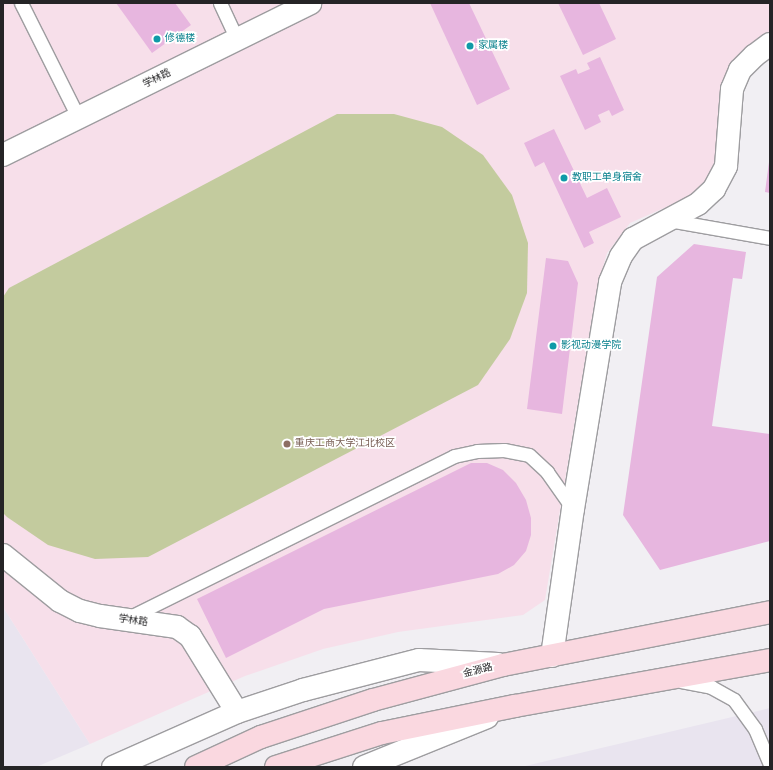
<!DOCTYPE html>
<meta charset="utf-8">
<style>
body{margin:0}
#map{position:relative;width:773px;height:770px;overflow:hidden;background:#f1eff3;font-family:"Source Sans 3","Noto Sans SC",sans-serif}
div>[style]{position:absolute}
.built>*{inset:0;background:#e9e4ef}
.education>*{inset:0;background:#f7dfea}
.green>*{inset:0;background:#c3cb9e}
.building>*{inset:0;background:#e7b6df}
.roads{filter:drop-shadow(1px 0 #9e9da0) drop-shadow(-1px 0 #9e9da0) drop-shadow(0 1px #9e9da0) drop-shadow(0 -1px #9e9da0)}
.service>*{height:13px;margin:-6.5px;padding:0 6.5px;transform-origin:6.5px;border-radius:6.5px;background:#fff}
.minor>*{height:22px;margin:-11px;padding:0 11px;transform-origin:11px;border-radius:11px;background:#fff}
.tertiary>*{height:22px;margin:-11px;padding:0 11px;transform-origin:11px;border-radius:11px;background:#fff}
.secondary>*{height:22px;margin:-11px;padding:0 11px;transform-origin:11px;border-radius:11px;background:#fad8e0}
.dots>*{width:11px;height:11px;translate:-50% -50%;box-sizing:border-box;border:2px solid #fff;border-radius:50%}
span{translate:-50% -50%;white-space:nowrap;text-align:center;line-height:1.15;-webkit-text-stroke:3.5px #fff;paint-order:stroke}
.culture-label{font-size:10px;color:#0d838f}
.left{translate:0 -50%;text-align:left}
.street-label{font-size:10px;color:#252426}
.education-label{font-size:10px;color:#785e54}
.frame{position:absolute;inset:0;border:4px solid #252426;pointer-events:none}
</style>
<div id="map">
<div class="built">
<i style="clip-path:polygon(3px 607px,90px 744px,36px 767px,3px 767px)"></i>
<i style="clip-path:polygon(770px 708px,770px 767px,521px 767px)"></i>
</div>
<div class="education">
<i style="clip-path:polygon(3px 3px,770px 3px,770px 31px,732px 63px,717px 161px,705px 181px,689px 197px,630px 223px,607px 253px,597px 288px,545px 600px,523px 615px,398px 632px,323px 649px,245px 676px,90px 744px,3px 607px)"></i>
</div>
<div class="green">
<i style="clip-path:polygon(337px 114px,394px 114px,442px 127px,483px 155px,512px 195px,528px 243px,527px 293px,510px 339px,478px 385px,148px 557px,95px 559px,48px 545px,7px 517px,3px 513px,3px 297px,9px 288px)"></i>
</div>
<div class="building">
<i style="clip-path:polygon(116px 3px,175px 3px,191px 25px,152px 53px)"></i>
<i style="clip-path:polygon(430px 3px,469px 3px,510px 89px,477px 105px)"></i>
<i style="clip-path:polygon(558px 3px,599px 3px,616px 39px,583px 55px)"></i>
<i style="clip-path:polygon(600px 57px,624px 110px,612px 116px,609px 110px,598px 115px,601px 122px,585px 130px,560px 76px,576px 69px,578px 74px,590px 69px,587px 63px)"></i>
<i style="clip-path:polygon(554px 129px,587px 198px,607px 188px,621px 217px,589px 232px,594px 243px,584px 248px,544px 162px,535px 167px,524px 143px)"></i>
<i style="clip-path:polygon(769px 162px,770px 162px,770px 193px,765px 192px)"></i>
<i style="clip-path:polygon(694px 244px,746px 252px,742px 279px,733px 278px,712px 426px,770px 434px,770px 541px,660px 570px,623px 515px,657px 277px)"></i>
<i style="clip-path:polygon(546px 258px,568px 261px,578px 283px,562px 414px,527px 409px)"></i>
<i style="clip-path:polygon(471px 463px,487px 463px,503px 470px,516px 483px,526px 500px,531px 518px,531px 535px,526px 551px,514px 565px,498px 574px,324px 609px,226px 658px,197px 599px)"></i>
</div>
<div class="roads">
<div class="service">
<i style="left:21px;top:3px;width:127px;rotate:63.4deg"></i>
<i style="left:220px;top:3px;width:40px;rotate:65deg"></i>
<i style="left:668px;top:220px;width:104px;rotate:10deg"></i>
<i style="left:126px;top:619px;width:366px;rotate:-26.4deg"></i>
<i style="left:454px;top:456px;width:24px;rotate:-12deg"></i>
<i style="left:477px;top:451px;width:27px;rotate:-2deg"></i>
<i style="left:504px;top:450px;width:25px;rotate:11deg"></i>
<i style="left:529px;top:455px;width:25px;rotate:43deg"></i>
<i style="left:547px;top:472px;width:45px;rotate:54.9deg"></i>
<i style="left:681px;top:681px;width:31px;rotate:11deg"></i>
<i style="left:711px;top:687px;width:26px;rotate:29deg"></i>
<i style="left:734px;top:700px;width:36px;rotate:54deg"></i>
<i style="left:755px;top:729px;width:39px;rotate:67deg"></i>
</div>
<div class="minor">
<i style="left:3px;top:155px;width:343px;rotate:-26.3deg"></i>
<i style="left:3px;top:555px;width:73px;rotate:38.9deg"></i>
<i style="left:60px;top:601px;width:22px;rotate:27deg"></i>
<i style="left:80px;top:611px;width:21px;rotate:14deg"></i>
<i style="left:100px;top:616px;width:78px;rotate:8.1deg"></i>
<i style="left:177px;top:627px;width:16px;rotate:35deg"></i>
<i style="left:190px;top:636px;width:89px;rotate:58.3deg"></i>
<i style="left:552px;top:656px;width:148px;rotate:-81.9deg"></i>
<i style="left:573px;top:509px;width:230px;rotate:-80.7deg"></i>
<i style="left:610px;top:282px;width:28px;rotate:-67deg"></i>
<i style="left:621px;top:256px;width:21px;rotate:-55deg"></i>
<i style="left:633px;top:239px;width:74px;rotate:-28.3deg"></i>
<i style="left:698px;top:204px;width:22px;rotate:-43deg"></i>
<i style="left:714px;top:189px;width:26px;rotate:-62deg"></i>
<i style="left:726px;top:166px;width:77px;rotate:-85.5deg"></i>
<i style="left:732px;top:89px;width:21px;rotate:-67deg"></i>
<i style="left:740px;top:70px;width:20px;rotate:-45deg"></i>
<i style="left:754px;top:56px;width:20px;rotate:-37deg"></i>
</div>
<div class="tertiary">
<i style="left:113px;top:767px;width:136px;rotate:-23.9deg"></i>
<i style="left:237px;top:712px;width:70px;rotate:-18.4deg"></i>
<i style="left:303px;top:690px;width:120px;rotate:-14.5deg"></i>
<i style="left:419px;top:660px;width:79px;rotate:2.9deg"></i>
<i style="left:364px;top:767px;width:133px;rotate:-22.1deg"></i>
</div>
<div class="secondary">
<i style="left:196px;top:767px;width:72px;rotate:-24.8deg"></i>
<i style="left:261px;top:737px;width:118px;rotate:-18.3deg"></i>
<i style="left:373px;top:700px;width:135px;rotate:-15.1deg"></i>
<i style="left:503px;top:665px;width:272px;rotate:-11.2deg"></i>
<i style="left:276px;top:767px;width:111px;rotate:-17.8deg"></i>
<i style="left:382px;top:733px;width:136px;rotate:-11.5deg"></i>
<i style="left:515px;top:706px;width:259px;rotate:-10.2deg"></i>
</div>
</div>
<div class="dots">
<i style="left:157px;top:39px;background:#0f9aa8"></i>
<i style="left:470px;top:46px;background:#0f9aa8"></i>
<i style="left:564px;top:178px;background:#0f9aa8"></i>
<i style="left:553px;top:346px;background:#0f9aa8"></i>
<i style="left:287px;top:444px;background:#8d6e63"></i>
</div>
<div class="culture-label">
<span class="left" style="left:165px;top:39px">修德楼</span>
<span class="left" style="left:478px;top:46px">家属楼</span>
<span class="left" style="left:572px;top:178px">教职工单身宿舍</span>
<span class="left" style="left:561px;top:346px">影视动漫学院</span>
</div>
<div class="street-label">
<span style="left:157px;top:79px;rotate:-26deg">学林路</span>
<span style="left:133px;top:621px;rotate:8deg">学林路</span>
<span style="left:478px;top:671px;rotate:-15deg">金源路</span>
</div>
<div class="education-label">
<span class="left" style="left:295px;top:444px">重庆工商大学江北校区</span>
</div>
<div class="frame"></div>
</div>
